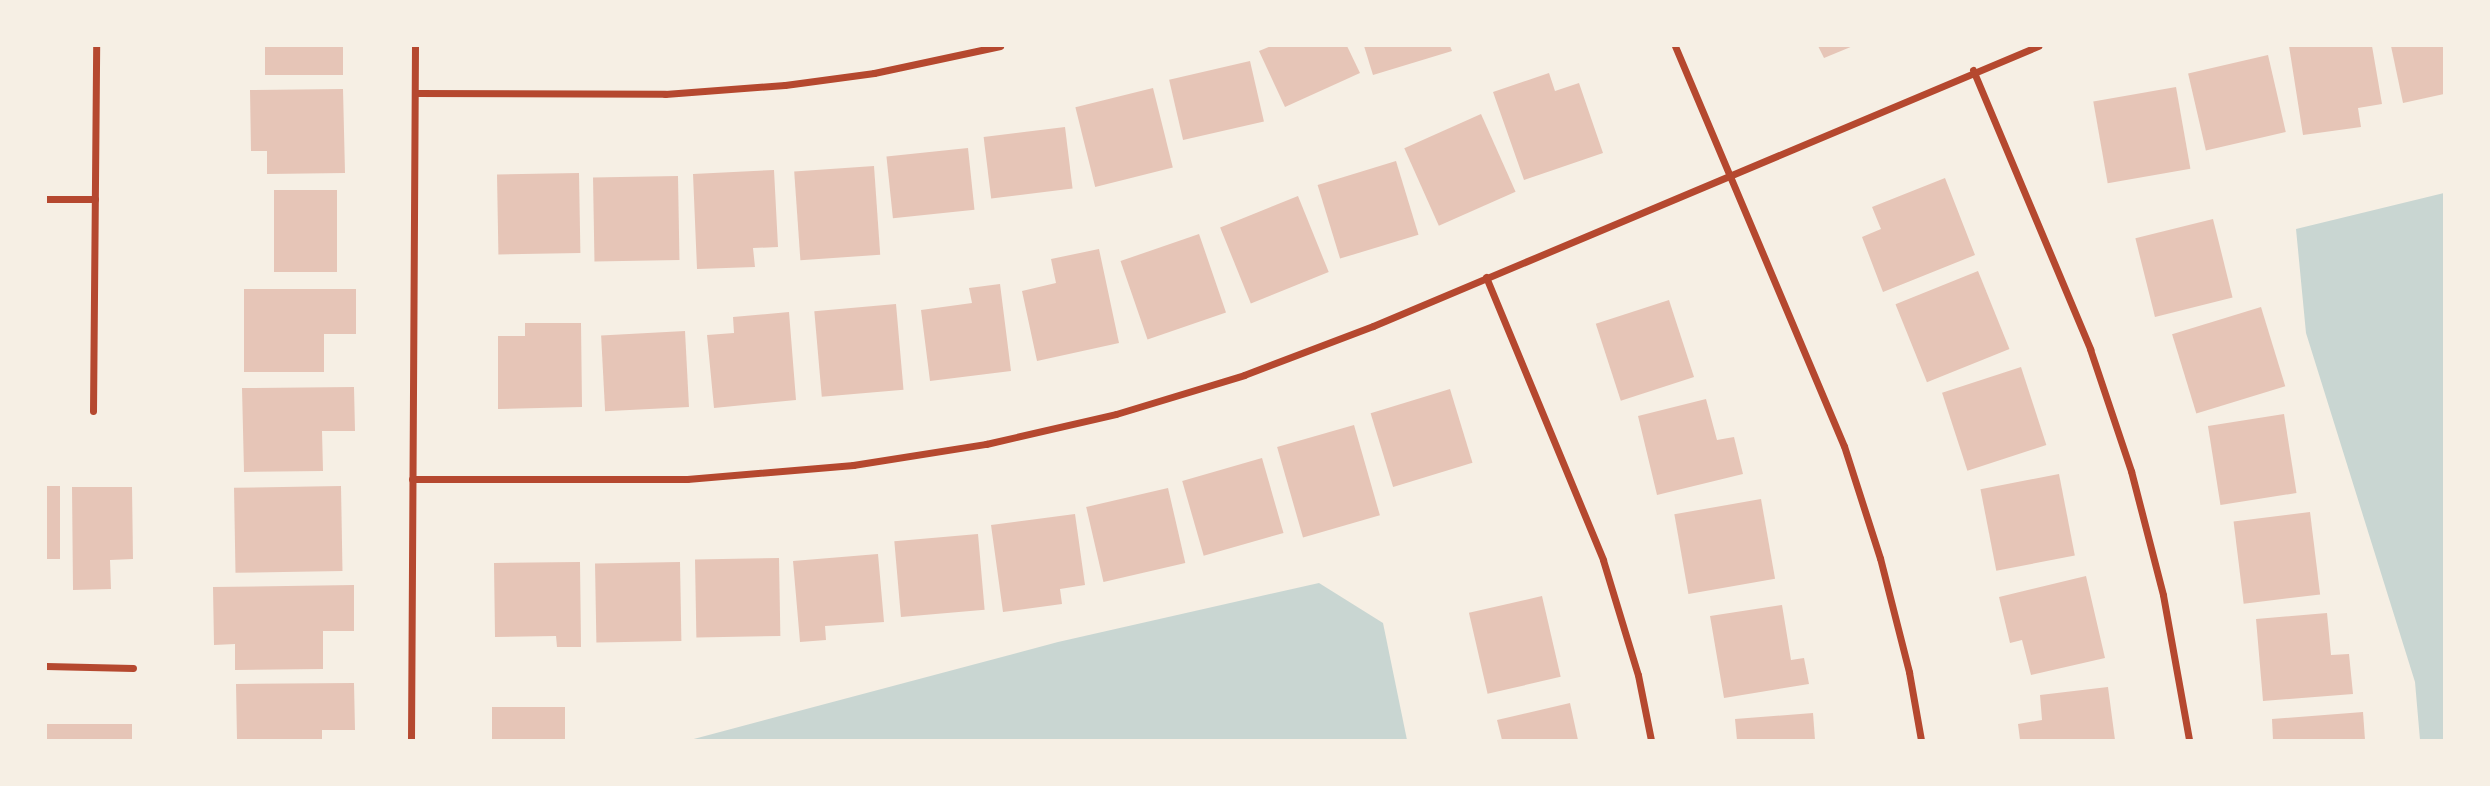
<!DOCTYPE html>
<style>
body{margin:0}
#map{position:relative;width:2490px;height:786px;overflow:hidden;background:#f6efe4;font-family:Rubik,sans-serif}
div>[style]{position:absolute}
.water>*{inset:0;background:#c9d6d2}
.building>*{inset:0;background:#e6c5b7;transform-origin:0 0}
.minor>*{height:7px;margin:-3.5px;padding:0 3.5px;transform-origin:3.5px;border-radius:3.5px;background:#b5482f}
span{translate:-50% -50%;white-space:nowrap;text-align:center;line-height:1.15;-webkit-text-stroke:7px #f6efe4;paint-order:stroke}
.frame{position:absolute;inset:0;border:47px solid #f6efe4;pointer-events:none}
</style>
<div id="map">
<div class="water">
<i style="clip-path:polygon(2444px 193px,2444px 740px,2420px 740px,2415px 682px,2306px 333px,2296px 229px)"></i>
<i style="clip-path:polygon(1319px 583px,1383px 623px,1407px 740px,690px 740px,1058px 642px)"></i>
</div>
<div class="building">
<i style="left:265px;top:46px;width:78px;height:29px"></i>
<i style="clip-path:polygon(1271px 46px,1347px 46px,1360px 73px,1285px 107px,1259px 51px)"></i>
<i style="clip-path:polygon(1364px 46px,1450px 46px,1452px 51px,1373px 75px)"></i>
<i style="clip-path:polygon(1818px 46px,1853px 46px,1824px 58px)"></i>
<i style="clip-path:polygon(2289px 46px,2372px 46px,2382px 104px,2358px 108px,2361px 127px,2303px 135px)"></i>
<i style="clip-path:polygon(2391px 46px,2444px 46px,2444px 94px,2403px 103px)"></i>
<i style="left:2268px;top:55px;width:79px;height:82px;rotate:77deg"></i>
<i style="left:1250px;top:61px;width:62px;height:83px;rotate:77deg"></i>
<i style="clip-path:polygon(1549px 73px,1555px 91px,1579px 83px,1603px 153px,1524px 180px,1493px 92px)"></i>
<i style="left:2176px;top:87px;width:83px;height:84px;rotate:80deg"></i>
<i style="left:1153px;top:88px;width:82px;height:80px;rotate:76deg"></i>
<i style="clip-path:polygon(343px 89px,345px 173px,267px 174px,267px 151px,251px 151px,250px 90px)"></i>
<i style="left:1481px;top:114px;width:85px;height:84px;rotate:66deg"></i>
<i style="left:1065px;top:127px;width:62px;height:82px;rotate:83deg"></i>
<i style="left:968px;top:148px;width:62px;height:82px;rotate:84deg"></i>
<i style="left:1396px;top:161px;width:77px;height:82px;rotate:73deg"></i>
<i style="left:874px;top:166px;width:89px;height:80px;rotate:86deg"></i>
<i style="clip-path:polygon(774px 170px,778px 247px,753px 248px,755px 267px,697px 269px,693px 174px)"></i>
<i style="left:579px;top:173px;width:80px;height:82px;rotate:89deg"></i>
<i style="left:678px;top:176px;width:84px;height:85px;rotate:89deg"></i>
<i style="clip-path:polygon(1945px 178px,1975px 255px,1883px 292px,1862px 237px,1881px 229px,1872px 207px)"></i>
<i style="left:274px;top:190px;width:63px;height:82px"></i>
<i style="left:1298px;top:196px;width:82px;height:84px;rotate:68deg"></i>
<i style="left:2213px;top:219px;width:81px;height:80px;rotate:76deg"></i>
<i style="left:1199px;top:234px;width:83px;height:83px;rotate:71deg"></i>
<i style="clip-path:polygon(1099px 249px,1119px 343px,1037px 361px,1022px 291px,1056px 283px,1051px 259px)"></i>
<i style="left:1978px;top:271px;width:84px;height:89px;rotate:68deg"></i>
<i style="clip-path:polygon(1000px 284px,1011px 371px,930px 381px,921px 310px,972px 303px,969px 288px)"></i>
<i style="clip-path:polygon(244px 289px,356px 289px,356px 334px,324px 334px,324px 372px,244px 372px)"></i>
<i style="left:1669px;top:300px;width:81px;height:77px;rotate:72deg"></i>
<i style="left:896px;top:304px;width:86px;height:82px;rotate:85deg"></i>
<i style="left:2261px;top:307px;width:83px;height:93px;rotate:73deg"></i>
<i style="clip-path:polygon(789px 312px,796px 400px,714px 408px,707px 335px,734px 333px,733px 317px)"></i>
<i style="clip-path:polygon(525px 323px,581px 323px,582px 407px,498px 409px,498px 336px,525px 336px)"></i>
<i style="left:685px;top:331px;width:76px;height:84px;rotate:87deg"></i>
<i style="left:2021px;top:367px;width:82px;height:83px;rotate:72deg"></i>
<i style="clip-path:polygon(354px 387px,355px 431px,322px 431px,323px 471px,244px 472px,242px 388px)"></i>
<i style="left:1450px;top:389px;width:77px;height:83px;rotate:73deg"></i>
<i style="clip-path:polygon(1706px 399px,1717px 440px,1734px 437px,1743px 474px,1657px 495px,1638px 416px)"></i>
<i style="left:2284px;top:414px;width:80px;height:77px;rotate:81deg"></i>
<i style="left:1354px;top:425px;width:94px;height:80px;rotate:74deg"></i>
<i style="left:1262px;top:458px;width:78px;height:83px;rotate:74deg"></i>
<i style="left:2059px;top:474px;width:83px;height:80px;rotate:79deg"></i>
<i style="left:46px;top:486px;width:14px;height:73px"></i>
<i style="left:341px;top:486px;width:85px;height:107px;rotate:89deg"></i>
<i style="clip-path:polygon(72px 487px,132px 487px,133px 559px,110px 560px,111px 589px,73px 590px)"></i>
<i style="left:1168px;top:488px;width:77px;height:84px;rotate:77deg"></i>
<i style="left:1761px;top:499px;width:81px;height:88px;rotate:80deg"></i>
<i style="left:2310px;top:512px;width:83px;height:77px;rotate:83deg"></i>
<i style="clip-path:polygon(1075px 514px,1085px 585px,1060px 589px,1062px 604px,1003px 612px,991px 525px)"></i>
<i style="left:978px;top:534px;width:76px;height:84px;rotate:85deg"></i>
<i style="clip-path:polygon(878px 554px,884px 622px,825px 626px,826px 640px,800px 642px,793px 561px)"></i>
<i style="left:779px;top:558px;width:78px;height:84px;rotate:89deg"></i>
<i style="clip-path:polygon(580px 562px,581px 647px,557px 647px,556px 636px,495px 637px,494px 563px)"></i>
<i style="left:680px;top:562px;width:79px;height:85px;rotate:89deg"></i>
<i style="clip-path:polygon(2086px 576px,2105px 658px,2031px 675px,2022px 640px,2010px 643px,1999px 597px)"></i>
<i style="clip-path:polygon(354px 585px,354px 631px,323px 631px,323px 669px,235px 670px,235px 644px,214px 645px,213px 587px)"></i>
<i style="left:1542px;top:596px;width:83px;height:75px;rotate:77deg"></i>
<i style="clip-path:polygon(1782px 605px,1791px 660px,1804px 658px,1809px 684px,1724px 698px,1710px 616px)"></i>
<i style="clip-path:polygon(2327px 613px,2331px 655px,2349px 654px,2353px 694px,2263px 701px,2256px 619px)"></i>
<i style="clip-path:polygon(354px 683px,355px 730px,322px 730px,322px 740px,237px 740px,236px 684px)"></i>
<i style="clip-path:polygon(2108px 687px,2115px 740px,2020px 740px,2018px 724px,2042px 720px,2040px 695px)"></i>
<i style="clip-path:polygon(1570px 703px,1578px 740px,1502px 740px,1497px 720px)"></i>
<i style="left:492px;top:707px;width:73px;height:33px"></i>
<i style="clip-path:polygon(2363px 712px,2365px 740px,2273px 740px,2272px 719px)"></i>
<i style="clip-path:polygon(1813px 713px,1815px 740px,1737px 740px,1735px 719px)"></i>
<i style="left:46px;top:724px;width:86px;height:16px"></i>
</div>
<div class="minor">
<i style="left:1675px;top:46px;width:434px;rotate:67.1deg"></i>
<i style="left:1844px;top:446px;width:118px;rotate:72.2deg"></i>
<i style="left:1880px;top:558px;width:118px;rotate:75.7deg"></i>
<i style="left:1909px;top:672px;width:69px;rotate:80deg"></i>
<i style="left:1973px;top:70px;width:303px;rotate:67.2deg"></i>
<i style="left:2090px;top:349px;width:129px;rotate:71.4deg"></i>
<i style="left:2131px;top:471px;width:128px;rotate:75.5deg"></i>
<i style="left:2163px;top:595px;width:147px;rotate:79.8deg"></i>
<i style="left:415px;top:93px;width:250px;rotate:0.2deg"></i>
<i style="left:665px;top:94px;width:120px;rotate:-4.3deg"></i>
<i style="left:785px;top:85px;width:90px;rotate:-7.7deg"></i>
<i style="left:874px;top:73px;width:129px;rotate:-12.1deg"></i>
<i style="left:46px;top:199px;width:49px"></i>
<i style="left:1486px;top:277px;width:306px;rotate:67.5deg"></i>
<i style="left:1603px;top:560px;width:120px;rotate:73.1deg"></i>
<i style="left:1638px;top:675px;width:66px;rotate:78.7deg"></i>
<i style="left:93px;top:411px;width:365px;rotate:-89.5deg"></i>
<i style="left:412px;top:479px;width:275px"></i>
<i style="left:687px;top:479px;width:167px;rotate:-4.8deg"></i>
<i style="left:853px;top:465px;width:135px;rotate:-9deg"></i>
<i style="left:986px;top:444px;width:133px;rotate:-13deg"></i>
<i style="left:1116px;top:414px;width:134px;rotate:-16.9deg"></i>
<i style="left:1244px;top:375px;width:138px;rotate:-20.8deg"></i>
<i style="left:1373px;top:326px;width:722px;rotate:-22.83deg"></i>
<i style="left:46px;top:666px;width:87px;rotate:1.3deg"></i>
<i style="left:411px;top:740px;width:694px;rotate:-89.67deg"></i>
</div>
<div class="frame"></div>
</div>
